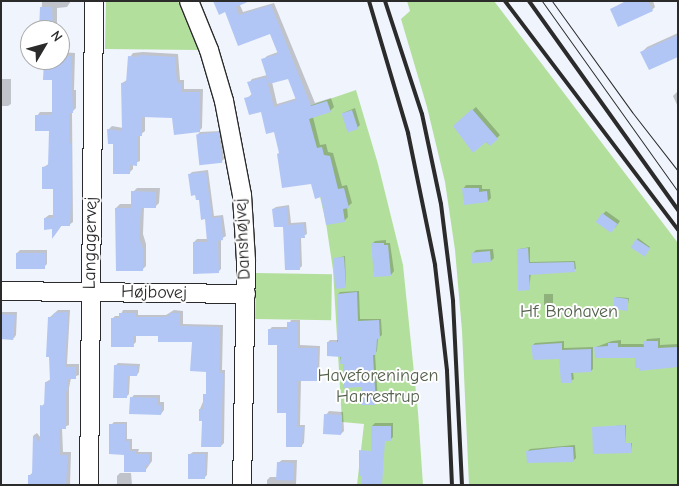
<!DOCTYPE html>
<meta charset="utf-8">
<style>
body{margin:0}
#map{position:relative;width:679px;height:486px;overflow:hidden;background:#f0f4fd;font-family:"Comic Neue",sans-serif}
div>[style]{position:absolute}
.green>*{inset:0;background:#b3df9d;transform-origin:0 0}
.shadow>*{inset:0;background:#0003;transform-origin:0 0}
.building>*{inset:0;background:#b2c6f5;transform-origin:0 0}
.roads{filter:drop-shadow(1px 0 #2b2b2b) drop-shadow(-1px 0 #2b2b2b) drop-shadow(0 1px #2b2b2b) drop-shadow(0 -1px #2b2b2b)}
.minor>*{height:18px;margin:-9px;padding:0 9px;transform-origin:9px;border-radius:9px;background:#fff}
.tram>*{height:1px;margin:-0.5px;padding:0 0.5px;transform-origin:0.5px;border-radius:0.5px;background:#2b2b2b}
.rail>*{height:4px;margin:-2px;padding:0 2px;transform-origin:2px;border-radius:2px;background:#2b2b2b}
span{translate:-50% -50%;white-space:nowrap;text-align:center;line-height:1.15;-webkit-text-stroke:4px #fff;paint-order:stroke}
.street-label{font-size:18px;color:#2b2b2b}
.park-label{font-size:18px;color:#54614d}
.frame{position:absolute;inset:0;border:2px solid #2b2b2b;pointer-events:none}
.north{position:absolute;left:20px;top:20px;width:50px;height:50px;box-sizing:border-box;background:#fff;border:1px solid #aaa;border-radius:50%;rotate:53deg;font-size:14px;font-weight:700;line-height:20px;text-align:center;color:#2b2b2b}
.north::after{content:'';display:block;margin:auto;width:18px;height:22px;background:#2b2b2b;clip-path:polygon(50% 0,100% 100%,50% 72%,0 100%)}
</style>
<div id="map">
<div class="green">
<i style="clip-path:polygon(106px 1px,178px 1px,198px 50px,105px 49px)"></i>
<i style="clip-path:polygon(407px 1px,494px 1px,678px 243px,678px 485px,469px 485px,462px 331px,455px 250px,445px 182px,427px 107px,401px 19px,410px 11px)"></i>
<i style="clip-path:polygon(356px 90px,378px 164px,403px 265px,418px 412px,423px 485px,357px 485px,364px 424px,342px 422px,333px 270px,326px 223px,300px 109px)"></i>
<i style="left:256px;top:273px;width:76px;height:46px;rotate:1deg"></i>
</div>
<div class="shadow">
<i style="clip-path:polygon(42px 1px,71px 1px,67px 7px,57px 8px,57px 28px,60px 30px,41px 30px)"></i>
<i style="clip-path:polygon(evenodd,238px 1px,243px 12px,274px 3px,315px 103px,331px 98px,334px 107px,330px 111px,313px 117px,320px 145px,326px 144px,328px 152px,333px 153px,342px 186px,347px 185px,352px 203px,347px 207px,348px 217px,344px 221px,312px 183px,280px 153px,275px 131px,262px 110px,246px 99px,252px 94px,249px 83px,252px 79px,267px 75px,263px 60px,267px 56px,278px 52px,270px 33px,226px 10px,238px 1px,289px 77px,297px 98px,277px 104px,272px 82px,289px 77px)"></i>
<i style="clip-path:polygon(626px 1px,653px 1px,655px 7px,652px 10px,611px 9px)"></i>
<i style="clip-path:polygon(678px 33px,678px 56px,642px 52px,647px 47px)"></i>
<i style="clip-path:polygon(60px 52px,75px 53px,74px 90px,76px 90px,76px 108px,72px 112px,73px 222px,69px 225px,62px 225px,54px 236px,54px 228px,45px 218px,49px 215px,54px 215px,55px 188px,44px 167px,50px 163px,50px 130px,37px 116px,40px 112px,53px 112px,54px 79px,45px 60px,60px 60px)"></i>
<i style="clip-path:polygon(143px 52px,178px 54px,180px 80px,184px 80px,184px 89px,203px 89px,202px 128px,199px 131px,173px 117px,145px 116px,145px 131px,140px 135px,140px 161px,133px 164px,133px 169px,129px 173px,108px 130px,112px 126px,123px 128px,122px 83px,127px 80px,130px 57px,133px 53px)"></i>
<i style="clip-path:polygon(1px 79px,11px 79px,11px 104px,8px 106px,1px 106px)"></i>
<i style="clip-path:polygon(678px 91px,678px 107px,673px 96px)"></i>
<i style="clip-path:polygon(476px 107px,500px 135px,490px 145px,457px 123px)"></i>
<i style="clip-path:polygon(355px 108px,360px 125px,357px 128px,343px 113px)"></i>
<i style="clip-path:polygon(221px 131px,224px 159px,222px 161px,197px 135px,200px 132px)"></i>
<i style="clip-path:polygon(208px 170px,214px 216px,223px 215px,226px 236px,221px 239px,221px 269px,218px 272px,194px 242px,197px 239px,208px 239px,206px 218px,200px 198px,189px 175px,192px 172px)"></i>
<i style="clip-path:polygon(466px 185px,482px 185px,482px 189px,490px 189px,491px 198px,488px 201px,463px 189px)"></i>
<i style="clip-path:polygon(137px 188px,160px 188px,159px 203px,155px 207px,144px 207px,143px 234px,146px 244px,146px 266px,142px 270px,116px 208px,120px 204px,132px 204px,133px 192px)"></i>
<i style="clip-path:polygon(289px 205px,291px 223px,306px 222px,307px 234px,301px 237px,302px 266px,300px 268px,284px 225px,273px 209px,276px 207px)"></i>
<i style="clip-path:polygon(606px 211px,620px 221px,615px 228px,603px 214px)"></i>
<i style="clip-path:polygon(638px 238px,650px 247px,645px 254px,632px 247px)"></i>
<i style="clip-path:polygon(386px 240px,386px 243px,390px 243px,394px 271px,391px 275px,372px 244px,375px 241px)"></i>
<i style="clip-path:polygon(530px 247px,530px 262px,575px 261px,576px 269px,531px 273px,529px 289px,519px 249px)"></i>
<i style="clip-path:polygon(493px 249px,494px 258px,491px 261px,473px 253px,476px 250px)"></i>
<i style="clip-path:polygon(20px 250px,47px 250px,47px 264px,44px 267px,17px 253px)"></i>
<i style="clip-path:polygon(345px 256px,346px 285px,345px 287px,334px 259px)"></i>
<i style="clip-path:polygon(359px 291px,360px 319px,381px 319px,382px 335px,378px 338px,377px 351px,375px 354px,378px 401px,376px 404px,344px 363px,341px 363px,340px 356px,328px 342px,330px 340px,339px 340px,338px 294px,340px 292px)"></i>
<i style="left:544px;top:294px;width:9px;height:11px"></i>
<i style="clip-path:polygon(616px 297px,629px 298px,627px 310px,615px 298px)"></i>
<i style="clip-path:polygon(58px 310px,70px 310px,67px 364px,79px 364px,79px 375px,71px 378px,69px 388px,69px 425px,62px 428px,63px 452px,71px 452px,70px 485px,29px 485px,30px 475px,33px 472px,34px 435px,37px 433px,41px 438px,42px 406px,46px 402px,46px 382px,51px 379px,49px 318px)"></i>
<i style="clip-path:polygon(123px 310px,138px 310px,138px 315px,166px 315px,174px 310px,183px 311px,183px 324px,223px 325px,222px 370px,225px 370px,224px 443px,221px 446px,203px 420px,200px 409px,207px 392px,208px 371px,193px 341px,159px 335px,136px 335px,136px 342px,133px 345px,112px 319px,115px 316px,120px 316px)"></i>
<i style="clip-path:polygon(1px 312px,17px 312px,16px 335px,14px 338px,1px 337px)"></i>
<i style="clip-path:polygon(291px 320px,300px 320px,300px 345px,320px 346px,319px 377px,316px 380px,301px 379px,300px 425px,305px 425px,304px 443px,301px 446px,288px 412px,279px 344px,269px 330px,272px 327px,288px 327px)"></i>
<i style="clip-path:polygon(660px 338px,660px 345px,678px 344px,678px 366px,596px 347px,612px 341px,621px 340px,621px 344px,645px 344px,647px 339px)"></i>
<i style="clip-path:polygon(564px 341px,564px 348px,593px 347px,593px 369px,591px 371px,573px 372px,574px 379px,571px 381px,561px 357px,533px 345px,535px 343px)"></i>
<i style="clip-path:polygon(118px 363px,140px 364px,139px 372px,137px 375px,130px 375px,129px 394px,126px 397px,115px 366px)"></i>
<i style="clip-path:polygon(134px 395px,160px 395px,160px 402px,164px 402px,164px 410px,161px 414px,131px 398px)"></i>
<i style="clip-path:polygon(329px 411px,343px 412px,344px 431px,341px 434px,326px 415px)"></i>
<i style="clip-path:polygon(114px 422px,127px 422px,127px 439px,132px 439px,132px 449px,139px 449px,138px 452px,152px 452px,152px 461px,145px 471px,125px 453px,111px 425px)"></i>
<i style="clip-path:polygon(375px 423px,393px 423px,393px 437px,390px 440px,372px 426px)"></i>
<i style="clip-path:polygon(626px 425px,626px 443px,632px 443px,631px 452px,594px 428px)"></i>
<i style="clip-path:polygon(575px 445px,576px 458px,573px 461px,528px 451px,530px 449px)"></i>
<i style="clip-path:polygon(193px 452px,208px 452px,207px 475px,204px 478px,189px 455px)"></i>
<i style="clip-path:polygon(282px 460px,297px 460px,296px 485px,267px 485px,267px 480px,270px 477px,278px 477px,278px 463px)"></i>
<i style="clip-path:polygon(120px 473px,131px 473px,132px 485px,117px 485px,117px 476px)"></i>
</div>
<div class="building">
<i style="clip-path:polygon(213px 1px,250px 1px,236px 7px,239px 15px,271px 5px,311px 106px,327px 101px,331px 112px,309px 119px,317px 148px,322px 147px,324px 155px,330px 156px,338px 189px,344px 188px,349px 208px,343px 209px,345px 222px,326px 225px,321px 197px,315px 199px,311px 184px,282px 188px,277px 154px,279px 153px,274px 132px,266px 134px,261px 112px,249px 115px,244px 98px,252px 96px,247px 82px,266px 77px,274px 107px,296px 100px,288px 79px,269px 84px,261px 59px,278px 54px,270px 34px,238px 46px,225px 12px,219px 15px)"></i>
<i style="clip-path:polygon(627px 1px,648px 1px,653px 11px,618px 27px,610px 9px)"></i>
<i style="clip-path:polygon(40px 7px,52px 7px,53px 30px,39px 30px)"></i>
<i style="clip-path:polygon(678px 35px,678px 57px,649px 70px,640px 52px)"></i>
<i style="clip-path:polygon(139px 55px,175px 57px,177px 83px,181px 83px,181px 92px,200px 92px,200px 132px,174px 135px,172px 118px,142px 117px,142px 136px,137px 136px,137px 166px,130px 165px,130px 174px,113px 174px,113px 144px,108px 144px,107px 129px,122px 131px,121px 83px,126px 83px,128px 56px,138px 57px)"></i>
<i style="clip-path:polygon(60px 56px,71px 56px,73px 113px,69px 113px,69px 143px,71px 143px,71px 202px,70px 226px,61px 226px,52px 239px,52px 229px,44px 230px,44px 218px,53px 218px,53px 189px,42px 189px,42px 167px,48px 166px,49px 131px,35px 131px,35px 115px,52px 115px,52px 80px,43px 80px,44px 60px,60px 60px)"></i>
<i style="clip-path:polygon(472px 109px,498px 139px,490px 146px,486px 142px,473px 153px,453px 126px)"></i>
<i style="left:352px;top:110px;width:20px;height:11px;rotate:72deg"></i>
<i style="left:219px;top:132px;width:31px;height:23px;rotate:84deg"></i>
<i style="clip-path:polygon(206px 172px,212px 218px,221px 217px,223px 240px,218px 241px,219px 273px,193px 274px,193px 242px,207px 242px,205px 219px,201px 220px,199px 200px,196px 200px,195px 195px,191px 196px,188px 174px)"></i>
<i style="clip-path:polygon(462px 188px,479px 188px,479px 192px,487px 191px,488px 202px,464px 205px)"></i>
<i style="clip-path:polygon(131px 191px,156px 192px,156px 208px,141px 208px,139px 238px,143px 249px,143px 271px,116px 271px,115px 208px,131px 208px)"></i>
<i style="clip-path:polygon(287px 207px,288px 225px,304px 224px,305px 238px,299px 238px,300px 270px,285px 270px,283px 227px,274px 227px,272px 209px)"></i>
<i style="left:602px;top:213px;width:19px;height:11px;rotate:35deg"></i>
<i style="left:636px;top:239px;width:17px;height:10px;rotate:33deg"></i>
<i style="clip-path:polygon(371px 243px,384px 243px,384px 245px,388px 245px,391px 276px,374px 277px)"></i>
<i style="clip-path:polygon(528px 248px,529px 263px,574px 262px,575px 272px,529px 275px,530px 290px,518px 291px,517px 249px)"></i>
<i style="left:490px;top:251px;width:11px;height:19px;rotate:85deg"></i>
<i style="left:16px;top:253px;width:29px;height:16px"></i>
<i style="left:344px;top:257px;width:31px;height:11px;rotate:86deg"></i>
<i style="clip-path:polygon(357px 292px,358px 321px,379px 320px,380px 339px,377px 339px,376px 355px,373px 355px,376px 405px,362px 405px,361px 387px,343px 388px,343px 364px,340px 364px,341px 357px,327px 356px,327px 342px,338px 342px,337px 294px)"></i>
<i style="clip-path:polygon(614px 297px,628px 299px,628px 311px,613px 309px)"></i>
<i style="clip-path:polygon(68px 312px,65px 367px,76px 367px,76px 379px,68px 379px,68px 391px,66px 391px,66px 429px,59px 429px,60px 455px,68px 455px,66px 485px,28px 485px,28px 475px,32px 475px,33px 435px,40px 443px,40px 405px,44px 406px,45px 382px,50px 382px,49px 357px,46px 357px,48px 317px,53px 317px,54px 313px)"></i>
<i style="clip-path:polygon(119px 313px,135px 313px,136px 317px,162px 317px,170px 316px,170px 313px,180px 313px,180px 326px,220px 327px,219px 373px,223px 373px,221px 447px,201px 447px,202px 421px,199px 421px,199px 409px,203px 409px,203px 394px,206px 394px,206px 372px,190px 371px,192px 342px,158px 342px,158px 336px,133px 336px,134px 347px,111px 347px,111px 318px,119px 318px)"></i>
<i style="left:1px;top:314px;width:14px;height:25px;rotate:4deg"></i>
<i style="clip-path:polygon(287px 322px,297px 322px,298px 348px,318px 348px,317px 381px,298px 381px,297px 427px,303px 427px,302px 447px,286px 447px,286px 413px,277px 413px,277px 345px,268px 345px,268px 329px,287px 329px)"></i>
<i style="clip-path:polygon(643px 341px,658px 341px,658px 348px,678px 347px,678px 367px,639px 371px,639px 368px,635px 368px,635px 358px,595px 358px,594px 347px,608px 346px,608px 343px,618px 343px,618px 347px,644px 347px)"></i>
<i style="clip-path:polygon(562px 343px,562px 350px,591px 349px,591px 372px,571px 373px,572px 383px,561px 383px,559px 359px,533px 360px,531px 345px)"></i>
<i style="clip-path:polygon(114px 365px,137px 366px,137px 376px,128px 376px,127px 398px,113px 398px)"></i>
<i style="clip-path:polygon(130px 397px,157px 398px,157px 405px,162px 405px,161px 415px,129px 414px)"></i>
<i style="left:324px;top:414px;width:18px;height:20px;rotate:3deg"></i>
<i style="clip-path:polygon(109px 424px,125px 424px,125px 441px,130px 441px,130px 451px,136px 451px,136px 454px,149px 454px,149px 465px,146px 465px,146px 472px,124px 472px,124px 455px,109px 454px)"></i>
<i style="clip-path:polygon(625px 425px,626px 443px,631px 443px,632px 453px,593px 454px,592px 427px)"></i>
<i style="clip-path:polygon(371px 426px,391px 426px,391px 441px,385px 441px,382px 485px,362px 485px,362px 476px,359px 476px,359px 450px,371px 451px)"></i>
<i style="clip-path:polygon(562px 447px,573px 447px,574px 462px,527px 463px,526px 451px)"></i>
<i style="left:188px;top:454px;width:17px;height:25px"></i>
<i style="left:277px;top:462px;width:17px;height:18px;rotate:3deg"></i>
</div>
<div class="roads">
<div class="minor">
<i style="left:189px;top:1px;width:53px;rotate:67.8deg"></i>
<i style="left:209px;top:50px;width:53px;rotate:73.6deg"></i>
<i style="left:224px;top:101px;width:96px;rotate:79.2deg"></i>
<i style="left:242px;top:195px;width:66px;rotate:86.5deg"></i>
<i style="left:246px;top:261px;width:224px;rotate:91deg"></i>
<i style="left:1px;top:291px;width:245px;rotate:0.7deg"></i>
<i style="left:89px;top:485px;width:484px;rotate:-89.4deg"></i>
</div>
</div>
<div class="tram">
<i style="left:542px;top:1px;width:234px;rotate:54.5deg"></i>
<i style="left:552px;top:1px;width:137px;rotate:54.2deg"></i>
<i style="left:632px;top:112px;width:75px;rotate:52.1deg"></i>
</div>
<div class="rail">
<i style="left:369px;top:1px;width:138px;rotate:73.5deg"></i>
<i style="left:408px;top:133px;width:135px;rotate:78.4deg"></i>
<i style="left:435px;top:265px;width:107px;rotate:83.5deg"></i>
<i style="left:447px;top:371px;width:114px;rotate:87.5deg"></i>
<i style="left:385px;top:1px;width:119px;rotate:71.9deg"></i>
<i style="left:422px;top:114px;width:92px;rotate:78.1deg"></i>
<i style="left:441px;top:204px;width:98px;rotate:82.9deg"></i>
<i style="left:453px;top:301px;width:184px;rotate:87.2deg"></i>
<i style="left:505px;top:1px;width:287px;rotate:52.9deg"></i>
<i style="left:529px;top:1px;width:257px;rotate:54.5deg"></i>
</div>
<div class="street-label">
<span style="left:243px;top:239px;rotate:-93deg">Danshøjvej</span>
<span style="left:91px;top:243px;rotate:-89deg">Langagervej</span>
<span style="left:154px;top:293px;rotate:1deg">Højbovej</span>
</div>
<div class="park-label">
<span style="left:569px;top:312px">Hf. Brohaven</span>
<span style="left:378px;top:387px">Haveforeningen<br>Harrestrup</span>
</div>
<div class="frame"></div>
<div class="north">N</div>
</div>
